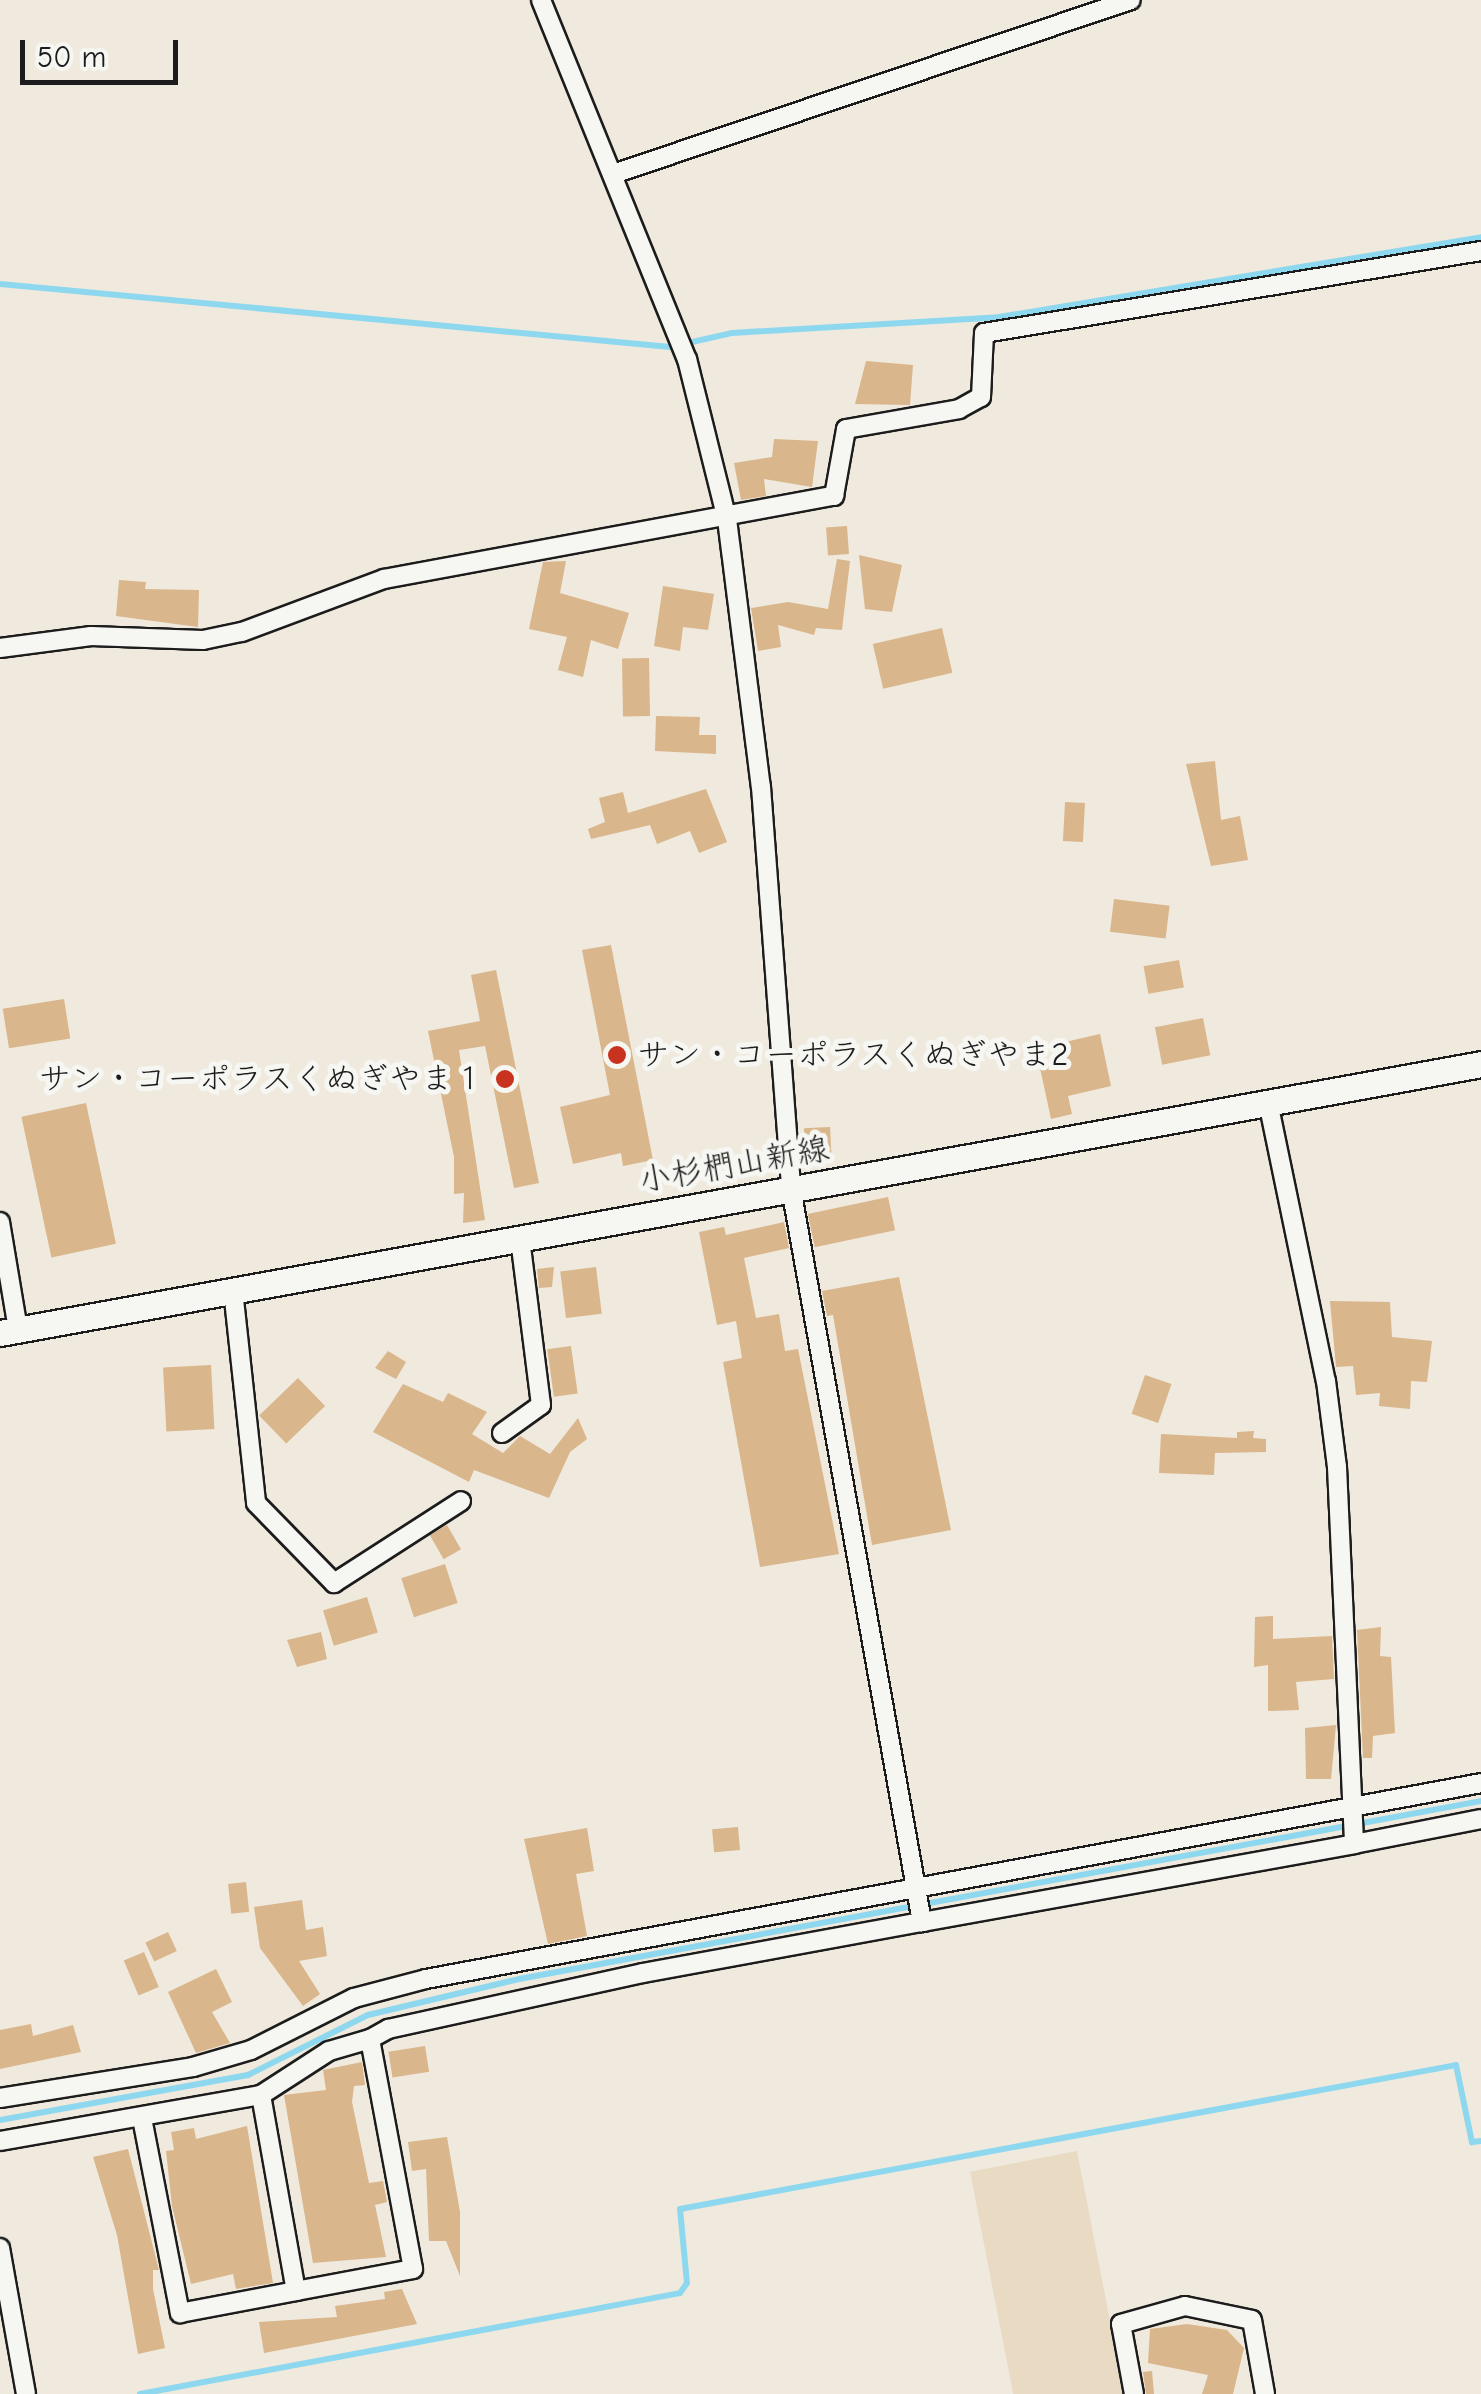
<!DOCTYPE html>
<meta charset="utf-8">
<style>
body{margin:0}
#map{position:relative;width:1481px;height:2394px;overflow:hidden;background:#f0e9dd;font-family:"Comic Neue","Klee One",sans-serif}
div>[style]{position:absolute}
.built>*{inset:0;background:#e9dac4;transform-origin:0 0}
.stream>*{height:6px;margin:-3px;padding:0 3px;transform-origin:3px;border-radius:3px;background:#8ed8ef}
.building>*{inset:0;background:#d9b68b;transform-origin:0 0}
.roads{filter:drop-shadow(2px 0 #1c1c1c) drop-shadow(-2px 0 #1c1c1c) drop-shadow(0 2px #1c1c1c) drop-shadow(0 -2px #1c1c1c)}
.minor>*{height:18px;margin:-9px;padding:0 9px;transform-origin:9px;border-radius:9px;background:#f6f6f2}
.secondary>*{height:25px;margin:-12.5px;padding:0 12.5px;transform-origin:12.5px;border-radius:12.5px;background:#f6f6f2}
.dots>*{width:28px;height:28px;translate:-50% -50%;box-sizing:border-box;border:5px solid #f6f6f2;border-radius:50%}
span{translate:-50% -50%;white-space:nowrap;text-align:center;line-height:1.15;-webkit-text-stroke:10px #f6f6f2;paint-order:stroke}
.poi-label{font-size:32px;color:#1c1c1c}
.left{translate:0 -50%;text-align:left}
.right{translate:-100% -50%;text-align:right}
.street-label{font-size:32px;color:#1c1c1c}
.scale{position:absolute;left:20px;top:40px;width:158px;height:45px;box-sizing:border-box;border:5px solid #1c1c1c;border-top:0;padding-left:12px;font-size:30px;line-height:35px;white-space:nowrap;color:#1c1c1c;-webkit-text-stroke:8px #f6f6f2;paint-order:stroke}
</style>
<div id="map">
<div class="built">
<i style="left:1077px;top:2151px;width:248px;height:109px;rotate:79deg"></i>
</div>
<div class="stream">
<i style="left:0;top:284px;width:673px;rotate:5.37deg"></i>
<i style="left:670px;top:347px;width:64px;rotate:-12.7deg"></i>
<i style="left:732px;top:333px;width:267px;rotate:-3.4deg"></i>
<i style="left:999px;top:317px;width:489px;rotate:-9.4deg"></i>
<i style="left:0;top:2120px;width:252px;rotate:-10.3deg"></i>
<i style="left:248px;top:2075px;width:134px;rotate:-26.6deg"></i>
<i style="left:368px;top:2015px;width:155px;rotate:-13.4deg"></i>
<i style="left:519px;top:1979px;width:978px;rotate:-10.48deg"></i>
<i style="left:140px;top:2394px;width:549px;rotate:-10.59deg"></i>
<i style="left:680px;top:2293px;width:12px;rotate:-55deg"></i>
<i style="left:687px;top:2283px;width:74px;rotate:-95.4deg"></i>
<i style="left:680px;top:2209px;width:789px;rotate:-10.51deg"></i>
<i style="left:1456px;top:2065px;width:79px;rotate:78.3deg"></i>
<i style="left:1472px;top:2142px;width:9px;rotate:-6deg"></i>
</div>
<div class="building">
<i style="clip-path:polygon(866px 361px,913px 365px,910px 405px,855px 404px)"></i>
<i style="clip-path:polygon(774px 439px,818px 441px,812px 487px,764px 479px,766px 496px,741px 500px,734px 463px,772px 457px)"></i>
<i style="left:847px;top:526px;width:28px;height:21px;rotate:86deg"></i>
<i style="clip-path:polygon(859px 555px,902px 565px,892px 612px,865px 609px)"></i>
<i style="clip-path:polygon(837px 559px,850px 561px,842px 630px,816px 628px,814px 635px,778px 625px,781px 647px,758px 651px,751px 608px,788px 602px,828px 609px)"></i>
<i style="clip-path:polygon(566px 561px,560px 593px,629px 613px,618px 649px,591px 640px,583px 677px,558px 670px,567px 637px,529px 629px,543px 562px)"></i>
<i style="clip-path:polygon(119px 580px,146px 582px,145px 589px,199px 590px,198px 627px,116px 616px)"></i>
<i style="clip-path:polygon(663px 586px,714px 594px,708px 630px,683px 627px,680px 651px,654px 646px)"></i>
<i style="left:942px;top:628px;width:46px;height:71px;rotate:77deg"></i>
<i style="left:649px;top:658px;width:58px;height:27px;rotate:89deg"></i>
<i style="clip-path:polygon(656px 716px,700px 717px,699px 735px,716px 735px,716px 754px,655px 751px)"></i>
<i style="clip-path:polygon(1215px 761px,1221px 820px,1240px 816px,1248px 860px,1211px 866px,1186px 764px)"></i>
<i style="clip-path:polygon(706px 789px,727px 842px,699px 853px,690px 831px,657px 844px,650px 825px,591px 839px,588px 829px,605px 822px,599px 798px,623px 792px,628px 813px)"></i>
<i style="left:1065px;top:802px;width:20px;height:39px;rotate:3deg"></i>
<i style="left:1114px;top:899px;width:56px;height:33px;rotate:7deg"></i>
<i style="clip-path:polygon(611px 945px,653px 1160px,623px 1166px,621px 1153px,573px 1164px,560px 1107px,610px 1095px,582px 950px)"></i>
<i style="left:1179px;top:960px;width:28px;height:36px;rotate:80deg"></i>
<i style="clip-path:polygon(496px 970px,539px 1183px,514px 1188px,485px 1046px,459px 1050px,485px 1220px,463px 1223px,464px 1193px,454px 1194px,454px 1157px,428px 1031px,480px 1021px,471px 975px)"></i>
<i style="left:64px;top:999px;width:40px;height:62px;rotate:81deg"></i>
<i style="left:1203px;top:1018px;width:38px;height:49px;rotate:79deg"></i>
<i style="clip-path:polygon(1100px 1034px,1111px 1086px,1068px 1096px,1072px 1114px,1051px 1119px,1040px 1068px,1056px 1064px,1052px 1045px)"></i>
<i style="left:86px;top:1103px;width:144px;height:66px;rotate:78deg"></i>
<i style="left:830px;top:1127px;width:33px;height:26px;rotate:87deg"></i>
<i style="left:888px;top:1197px;width:34px;height:82px;rotate:78deg"></i>
<i style="clip-path:polygon(784px 1222px,789px 1248px,744px 1258px,756px 1318px,779px 1314px,785px 1351px,798px 1349px,839px 1554px,760px 1567px,723px 1362px,742px 1358px,736px 1321px,717px 1325px,699px 1232px,724px 1227px,726px 1235px)"></i>
<i style="clip-path:polygon(554px 1267px,552px 1287px,539px 1288px,537px 1269px)"></i>
<i style="left:596px;top:1267px;width:47px;height:36px;rotate:83deg"></i>
<i style="clip-path:polygon(899px 1277px,951px 1530px,872px 1545px,833px 1315px,827px 1316px,822px 1291px)"></i>
<i style="clip-path:polygon(1330px 1301px,1390px 1302px,1392px 1337px,1432px 1341px,1427px 1382px,1411px 1381px,1410px 1409px,1379px 1406px,1380px 1393px,1356px 1395px,1353px 1366px,1336px 1367px)"></i>
<i style="left:571px;top:1346px;width:48px;height:24px;rotate:82deg"></i>
<i style="clip-path:polygon(388px 1351px,406px 1362px,396px 1379px,375px 1368px)"></i>
<i style="left:211px;top:1365px;width:64px;height:48px;rotate:87deg"></i>
<i style="left:1145px;top:1375px;width:28px;height:41px;rotate:19deg"></i>
<i style="left:298px;top:1378px;width:39px;height:54px;rotate:46deg"></i>
<i style="clip-path:polygon(403px 1384px,443px 1402px,448px 1393px,487px 1412px,472px 1434px,503px 1453px,520px 1436px,550px 1454px,578px 1418px,587px 1439px,570px 1452px,549px 1498px,474px 1470px,469px 1482px,373px 1432px)"></i>
<i style="clip-path:polygon(1254px 1431px,1253px 1438px,1266px 1439px,1266px 1452px,1215px 1453px,1214px 1475px,1159px 1473px,1161px 1434px,1237px 1438px,1237px 1432px)"></i>
<i style="left:447px;top:1525px;width:28px;height:20px;rotate:60deg"></i>
<i style="left:445px;top:1564px;width:41px;height:46px;rotate:72deg"></i>
<i style="left:367px;top:1597px;width:37px;height:46px;rotate:73deg"></i>
<i style="clip-path:polygon(1273px 1616px,1273px 1639px,1332px 1636px,1334px 1679px,1296px 1682px,1299px 1710px,1268px 1711px,1268px 1665px,1254px 1667px,1255px 1617px)"></i>
<i style="clip-path:polygon(1381px 1627px,1380px 1656px,1391px 1657px,1395px 1733px,1373px 1736px,1372px 1758px,1363px 1758px,1357px 1630px)"></i>
<i style="clip-path:polygon(321px 1632px,327px 1659px,297px 1667px,287px 1640px)"></i>
<i style="clip-path:polygon(1336px 1725px,1331px 1779px,1306px 1779px,1305px 1728px)"></i>
<i style="left:738px;top:1827px;width:23px;height:26px;rotate:85deg"></i>
<i style="clip-path:polygon(587px 1828px,594px 1871px,576px 1874px,587px 1936px,548px 1944px,524px 1839px)"></i>
<i style="left:246px;top:1882px;width:30px;height:18px;rotate:84deg"></i>
<i style="clip-path:polygon(302px 1900px,306px 1930px,323px 1927px,327px 1956px,299px 1961px,320px 1994px,303px 2006px,260px 1948px,254px 1907px)"></i>
<i style="left:168px;top:1932px;width:21px;height:25px;rotate:65deg"></i>
<i style="left:144px;top:1952px;width:38px;height:22px;rotate:67deg"></i>
<i style="clip-path:polygon(216px 1969px,232px 2002px,212px 2012px,230px 2043px,196px 2053px,168px 1992px)"></i>
<i style="clip-path:polygon(31px 2024px,33px 2036px,73px 2025px,81px 2052px,0 2069px,0 2030px)"></i>
<i style="left:425px;top:2046px;width:26px;height:37px;rotate:81deg"></i>
<i style="clip-path:polygon(362px 2062px,365px 2085px,354px 2086px,352px 2102px,369px 2183px,383px 2181px,387px 2202px,375px 2205px,386px 2257px,313px 2263px,284px 2095px,326px 2090px,323px 2070px)"></i>
<i style="clip-path:polygon(247px 2126px,273px 2283px,236px 2289px,233px 2274px,191px 2284px,172px 2206px,166px 2151px,174px 2150px,171px 2132px,194px 2128px,196px 2139px)"></i>
<i style="clip-path:polygon(447px 2137px,460px 2212px,460px 2276px,446px 2241px,429px 2241px,426px 2169px,412px 2171px,408px 2142px)"></i>
<i style="clip-path:polygon(128px 2149px,159px 2270px,153px 2270px,153px 2289px,165px 2348px,138px 2354px,117px 2235px,93px 2157px)"></i>
<i style="clip-path:polygon(402px 2289px,417px 2324px,264px 2353px,259px 2322px,337px 2317px,335px 2306px,385px 2299px,384px 2292px)"></i>
<i style="clip-path:polygon(1187px 2324px,1227px 2330px,1244px 2348px,1233px 2394px,1202px 2394px,1208px 2375px,1148px 2363px,1150px 2329px)"></i>
<i style="clip-path:polygon(1152px 2371px,1154px 2394px,1146px 2394px,1143px 2372px)"></i>
</div>
<div class="roads">
<div class="minor">
<i style="left:541px;top:0;width:388px;rotate:67.9deg"></i>
<i style="left:687px;top:359px;width:165px;rotate:76deg"></i>
<i style="left:727px;top:519px;width:270px;rotate:82.8deg"></i>
<i style="left:761px;top:787px;width:402px;rotate:85.7deg"></i>
<i style="left:791px;top:1188px;width:746px;rotate:79.88deg"></i>
<i style="left:922px;top:1922px;width:439px;rotate:-10.2deg"></i>
<i style="left:616px;top:173px;width:543px;rotate:-18.57deg"></i>
<i style="left:0;top:648px;width:92px;rotate:-7.5deg"></i>
<i style="left:91px;top:636px;width:112px;rotate:2deg"></i>
<i style="left:203px;top:640px;width:40px;rotate:-12deg"></i>
<i style="left:242px;top:632px;width:152px;rotate:-20.5deg"></i>
<i style="left:384px;top:579px;width:458px;rotate:-10.5deg"></i>
<i style="left:834px;top:496px;width:68px;rotate:-79.8deg"></i>
<i style="left:846px;top:429px;width:115px;rotate:-10deg"></i>
<i style="left:959px;top:409px;width:25px;rotate:-29deg"></i>
<i style="left:981px;top:397px;width:64px;rotate:-87.3deg"></i>
<i style="left:984px;top:333px;width:504px;rotate:-9.37deg"></i>
<i style="left:1268px;top:1102px;width:285px;rotate:78.3deg"></i>
<i style="left:1326px;top:1381px;width:87px;rotate:82.7deg"></i>
<i style="left:1337px;top:1467px;width:377px;rotate:87.4deg"></i>
<i style="left:1354px;top:1844px;width:129px;rotate:-11.1deg"></i>
<i style="left:0;top:1222px;width:109px;rotate:80.5deg"></i>
<i style="left:233px;top:1290px;width:214px;rotate:83.8deg"></i>
<i style="left:256px;top:1503px;width:112px;rotate:45.7deg"></i>
<i style="left:334px;top:1583px;width:151px;rotate:-32.8deg"></i>
<i style="left:502px;top:1433px;width:48px;rotate:-35.7deg"></i>
<i style="left:541px;top:1405px;width:168px;rotate:-97.2deg"></i>
<i style="left:370px;top:2039px;width:21px;rotate:-29deg"></i>
<i style="left:388px;top:2029px;width:261px;rotate:-12.4deg"></i>
<i style="left:643px;top:1973px;width:284px;rotate:-10.4deg"></i>
<i style="left:0;top:2098px;width:195px;rotate:-9.1deg"></i>
<i style="left:193px;top:2067px;width:60px;rotate:-16.3deg"></i>
<i style="left:251px;top:2050px;width:115px;rotate:-26.8deg"></i>
<i style="left:354px;top:1998px;width:74px;rotate:-14.8deg"></i>
<i style="left:426px;top:1979px;width:1073px;rotate:-10.52deg"></i>
<i style="left:142px;top:2118px;width:199px;rotate:79deg"></i>
<i style="left:180px;top:2313px;width:118px;rotate:-10.7deg"></i>
<i style="left:0;top:2141px;width:265px;rotate:-10deg"></i>
<i style="left:261px;top:2095px;width:199px;rotate:79.9deg"></i>
<i style="left:296px;top:2291px;width:119px;rotate:-10.6deg"></i>
<i style="left:413px;top:2269px;width:234px;rotate:-100.6deg"></i>
<i style="left:370px;top:2039px;width:43px;rotate:163.7deg"></i>
<i style="left:329px;top:2051px;width:81px;rotate:147.1deg"></i>
<i style="left:0;top:2248px;width:148px;rotate:79.9deg"></i>
<i style="left:1134px;top:2394px;width:71px;rotate:-100.5deg"></i>
<i style="left:1121px;top:2324px;width:66px;rotate:-15.7deg"></i>
<i style="left:1185px;top:2306px;width:68px;rotate:11.8deg"></i>
<i style="left:1252px;top:2320px;width:75px;rotate:80deg"></i>
</div>
<div class="secondary">
<i style="left:0;top:1333px;width:1505px;rotate:-10.29deg"></i>
</div>
</div>
<div class="dots">
<i style="left:617px;top:1055px;background:#c8321e"></i>
<i style="left:505px;top:1079px;background:#c8321e"></i>
</div>
<div class="poi-label">
<span class="left" style="left:637px;top:1055px">サン・コーポラスくぬぎやま2</span>
<span class="right" style="left:485px;top:1079px">サン・コーポラスくぬぎやま１</span>
</div>
<div class="street-label">
<span style="left:734px;top:1165px;rotate:-10deg">小杉椚山新線</span>
</div>
<div class="scale">50 m</div>
</div>
